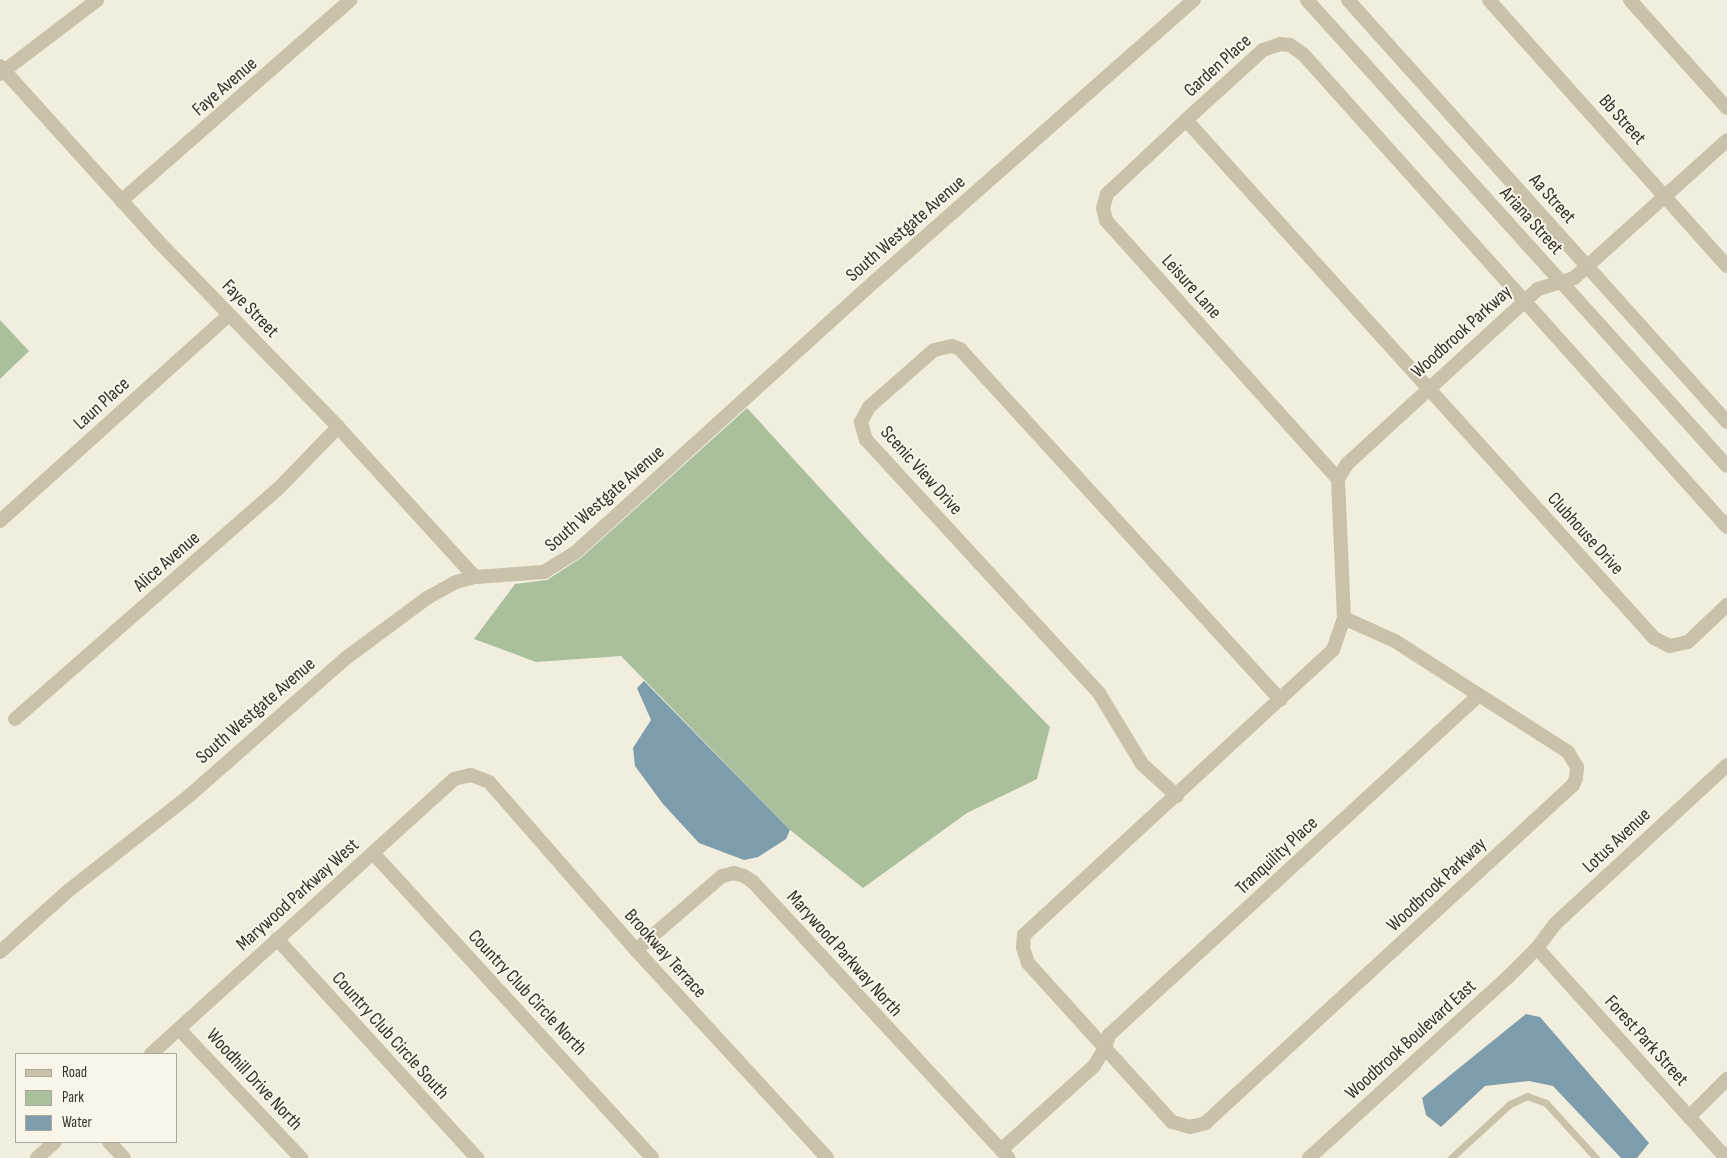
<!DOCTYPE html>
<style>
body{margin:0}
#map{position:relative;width:1727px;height:1158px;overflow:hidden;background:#f1eedd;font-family:"Sofia Sans Condensed",sans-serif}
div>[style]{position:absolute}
.green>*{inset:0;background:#aac09d}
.water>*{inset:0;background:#7d9dad}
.service>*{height:7px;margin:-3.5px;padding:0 3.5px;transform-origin:3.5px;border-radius:3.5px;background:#c9c1a9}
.minor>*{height:14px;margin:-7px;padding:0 7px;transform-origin:7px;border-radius:7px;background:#c9c1a9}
.tertiary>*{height:14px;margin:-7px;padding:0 7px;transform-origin:7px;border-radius:7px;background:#c9c1a9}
span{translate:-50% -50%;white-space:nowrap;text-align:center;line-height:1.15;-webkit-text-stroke:4px #f9f6e9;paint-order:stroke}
.street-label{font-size:19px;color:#363129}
.legend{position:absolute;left:15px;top:1053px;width:162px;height:90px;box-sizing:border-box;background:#f9f6e9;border:1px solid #aba79c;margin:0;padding:6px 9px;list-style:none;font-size:15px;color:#363129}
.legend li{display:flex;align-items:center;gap:10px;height:25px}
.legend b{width:25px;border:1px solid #aba79c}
</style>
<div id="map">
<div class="green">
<i style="clip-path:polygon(0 320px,29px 351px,0 379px)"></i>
<i style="clip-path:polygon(747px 408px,873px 546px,1050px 727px,1037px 779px,967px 813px,863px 888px,790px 830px,621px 656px,536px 662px,474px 639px,515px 584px,547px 580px,581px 558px)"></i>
</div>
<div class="water">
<i style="clip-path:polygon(644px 681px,790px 830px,786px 839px,758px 857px,744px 860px,699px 843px,663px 804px,635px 766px,633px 748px,651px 720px,637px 688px)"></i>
<i style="clip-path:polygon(1526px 1014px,1540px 1017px,1649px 1143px,1637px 1158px,1621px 1158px,1553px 1086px,1529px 1081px,1485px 1086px,1441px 1127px,1426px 1115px,1422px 1098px)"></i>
</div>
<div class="service">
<i style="left:1451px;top:1158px;width:80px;rotate:-42.5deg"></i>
<i style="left:1510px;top:1104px;width:19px;rotate:-25deg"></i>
<i style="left:1527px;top:1096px;width:20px;rotate:20deg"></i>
<i style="left:1546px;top:1103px;width:74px;rotate:47.7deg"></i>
</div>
<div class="minor">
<i style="left:1348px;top:0;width:567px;rotate:48.07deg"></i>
<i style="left:1489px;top:0;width:357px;rotate:48.2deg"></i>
<i style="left:1630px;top:0;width:145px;rotate:48.1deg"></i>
<i style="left:0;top:66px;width:236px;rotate:47.9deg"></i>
<i style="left:158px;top:241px;width:259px;rotate:45.9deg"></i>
<i style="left:338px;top:427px;width:203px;rotate:47.6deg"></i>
<i style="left:0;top:74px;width:122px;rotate:-37.3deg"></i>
<i style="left:1186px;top:120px;width:698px;rotate:47.9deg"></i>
<i style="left:1654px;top:638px;width:18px;rotate:27deg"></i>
<i style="left:1670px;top:646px;width:18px;rotate:-13deg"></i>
<i style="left:1688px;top:642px;width:54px;rotate:-43.5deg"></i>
<i style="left:121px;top:201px;width:305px;rotate:-41.2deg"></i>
<i style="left:1338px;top:479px;width:348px;rotate:-131.9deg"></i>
<i style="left:1106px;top:220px;width:12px;rotate:-104deg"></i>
<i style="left:1103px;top:208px;width:15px;rotate:-74deg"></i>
<i style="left:1107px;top:194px;width:108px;rotate:-43.1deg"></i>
<i style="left:1186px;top:120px;width:104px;rotate:-42.3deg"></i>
<i style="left:1263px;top:50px;width:18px;rotate:-19deg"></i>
<i style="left:1280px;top:44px;width:10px;rotate:6deg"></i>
<i style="left:1290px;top:45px;width:16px;rotate:35deg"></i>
<i style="left:1303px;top:54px;width:635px;rotate:48.13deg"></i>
<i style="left:0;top:521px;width:308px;rotate:-42deg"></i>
<i style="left:1344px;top:618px;width:56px;rotate:24.3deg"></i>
<i style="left:1395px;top:641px;width:100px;rotate:32.7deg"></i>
<i style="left:1479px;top:695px;width:106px;rotate:32.6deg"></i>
<i style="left:1568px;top:752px;width:17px;rotate:59deg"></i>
<i style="left:1577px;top:767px;width:11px;rotate:95deg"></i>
<i style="left:1576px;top:778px;width:8px;rotate:113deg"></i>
<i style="left:1573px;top:785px;width:499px;rotate:137.4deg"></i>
<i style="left:1206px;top:1123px;width:16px;rotate:166deg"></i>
<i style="left:1190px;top:1127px;width:19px;rotate:-164deg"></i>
<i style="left:1172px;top:1122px;width:100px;rotate:-132.2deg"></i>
<i style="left:1105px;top:1048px;width:14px;rotate:-73deg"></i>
<i style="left:1109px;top:1035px;width:502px;rotate:-42.58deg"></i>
<i style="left:15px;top:719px;width:348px;rotate:-41.2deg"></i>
<i style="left:277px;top:490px;width:88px;rotate:-45.9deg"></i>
<i style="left:1177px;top:796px;width:47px;rotate:-137.6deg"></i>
<i style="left:1142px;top:764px;width:83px;rotate:-121.2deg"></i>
<i style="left:1099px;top:693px;width:344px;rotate:-132.6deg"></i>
<i style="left:866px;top:440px;width:19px;rotate:-106deg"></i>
<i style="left:861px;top:422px;width:17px;rotate:-62deg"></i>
<i style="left:869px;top:407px;width:86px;rotate:-41.2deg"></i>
<i style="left:934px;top:350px;width:18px;rotate:-13deg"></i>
<i style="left:952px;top:346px;width:9px;rotate:21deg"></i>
<i style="left:960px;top:349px;width:475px;rotate:47.6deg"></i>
<i style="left:373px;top:853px;width:413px;rotate:47.5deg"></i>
<i style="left:277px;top:939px;width:297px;rotate:47.6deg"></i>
<i style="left:1537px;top:948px;width:283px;rotate:48deg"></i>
<i style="left:636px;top:950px;width:113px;rotate:-40.7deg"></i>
<i style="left:722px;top:876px;width:12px;rotate:-14deg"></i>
<i style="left:734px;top:873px;width:10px;rotate:17deg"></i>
<i style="left:744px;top:876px;width:11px;rotate:34deg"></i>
<i style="left:753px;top:882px;width:376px;rotate:47.2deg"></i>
<i style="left:0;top:952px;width:91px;rotate:-41.9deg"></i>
<i style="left:68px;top:891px;width:155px;rotate:-38.2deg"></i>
<i style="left:190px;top:795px;width:208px;rotate:-41.3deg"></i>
<i style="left:346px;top:658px;width:101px;rotate:-36.5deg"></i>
<i style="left:427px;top:598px;width:33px;rotate:-29deg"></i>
<i style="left:456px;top:582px;width:20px;rotate:-15deg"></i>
<i style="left:475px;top:577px;width:69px;rotate:-4.1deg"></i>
<i style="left:544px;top:572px;width:38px;rotate:-32deg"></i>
<i style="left:576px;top:552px;width:404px;rotate:-42.2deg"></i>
<i style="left:875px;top:281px;width:425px;rotate:-41.4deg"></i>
<i style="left:179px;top:1029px;width:178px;rotate:46.6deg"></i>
<i style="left:151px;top:1054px;width:409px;rotate:-42.2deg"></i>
<i style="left:454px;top:779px;width:17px;rotate:-13deg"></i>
<i style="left:471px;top:775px;width:19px;rotate:21deg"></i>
<i style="left:489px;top:782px;width:223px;rotate:48.8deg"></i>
<i style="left:636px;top:950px;width:282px;rotate:47.4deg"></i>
<i style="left:1689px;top:1117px;width:54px;rotate:-45deg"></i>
<i style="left:109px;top:1142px;width:22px;rotate:47deg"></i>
<i style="left:1001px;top:1150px;width:125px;rotate:-42.1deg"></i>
<i style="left:1094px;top:1066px;width:21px;rotate:-59deg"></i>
<i style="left:1105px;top:1048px;width:115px;rotate:-132.2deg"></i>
<i style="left:1028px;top:963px;width:16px;rotate:-108deg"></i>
<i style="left:1023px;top:948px;width:13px;rotate:-86deg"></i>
<i style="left:1024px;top:935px;width:420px;rotate:-42.7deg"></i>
<i style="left:1333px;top:650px;width:34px;rotate:-71deg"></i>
<i style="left:1344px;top:618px;width:139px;rotate:-92.5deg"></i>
<i style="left:1338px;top:479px;width:17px;rotate:-59deg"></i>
<i style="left:1347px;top:464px;width:259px;rotate:-42.5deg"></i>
<i style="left:1538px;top:289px;width:38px;rotate:-17deg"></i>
<i style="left:1574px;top:278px;width:206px;rotate:-42deg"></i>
<i style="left:37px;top:1158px;width:24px;rotate:-42deg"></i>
<i style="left:1309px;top:1158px;width:268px;rotate:-42.3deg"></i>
<i style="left:1507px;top:978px;width:42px;rotate:-45deg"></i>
<i style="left:1537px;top:948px;width:31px;rotate:-53deg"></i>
<i style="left:1556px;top:923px;width:233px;rotate:-42.7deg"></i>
</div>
<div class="tertiary">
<i style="left:1307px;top:0;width:627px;rotate:47.97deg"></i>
</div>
<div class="street-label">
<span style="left:1218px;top:66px;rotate:-42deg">Garden Place</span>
<span style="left:225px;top:87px;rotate:-41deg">Faye Avenue</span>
<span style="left:1622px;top:120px;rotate:48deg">Bb Street</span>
<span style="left:1552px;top:199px;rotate:48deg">Aa Street</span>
<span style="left:1531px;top:221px;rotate:48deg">Ariana Street</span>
<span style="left:906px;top:229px;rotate:-41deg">South Westgate Avenue</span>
<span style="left:1191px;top:287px;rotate:48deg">Leisure Lane</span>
<span style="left:250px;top:309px;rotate:46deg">Faye Street</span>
<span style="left:1462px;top:332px;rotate:-42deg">Woodbrook Parkway</span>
<span style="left:102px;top:404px;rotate:-42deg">Laun Place</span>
<span style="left:921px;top:471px;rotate:48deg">Scenic View Drive</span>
<span style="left:605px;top:499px;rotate:-41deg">South Westgate Avenue</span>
<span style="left:1585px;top:534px;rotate:48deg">Clubhouse Drive</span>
<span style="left:167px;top:562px;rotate:-41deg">Alice Avenue</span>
<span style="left:256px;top:711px;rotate:-41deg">South Westgate Avenue</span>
<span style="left:1617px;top:841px;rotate:-43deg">Lotus Avenue</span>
<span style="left:1277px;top:856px;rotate:-43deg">Tranquility Place</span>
<span style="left:1437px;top:885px;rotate:-43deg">Woodbrook Parkway</span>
<span style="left:298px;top:895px;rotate:-42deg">Marywood Parkway West</span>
<span style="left:665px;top:954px;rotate:48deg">Brookway Terrace</span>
<span style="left:844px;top:954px;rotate:48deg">Marywood Parkway North</span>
<span style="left:527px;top:993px;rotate:47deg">Country Club Circle North</span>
<span style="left:390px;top:1036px;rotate:48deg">Country Club Circle South</span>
<span style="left:1411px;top:1040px;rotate:-42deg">Woodbrook Boulevard East</span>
<span style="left:1646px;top:1041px;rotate:48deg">Forest Park Street</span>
<span style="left:254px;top:1080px;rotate:47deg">Woodhill Drive North</span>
</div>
<ul class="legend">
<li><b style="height:6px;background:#c9c1a9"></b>Road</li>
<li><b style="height:14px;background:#aac09d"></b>Park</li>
<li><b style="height:14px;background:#7d9dad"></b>Water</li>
</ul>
</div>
